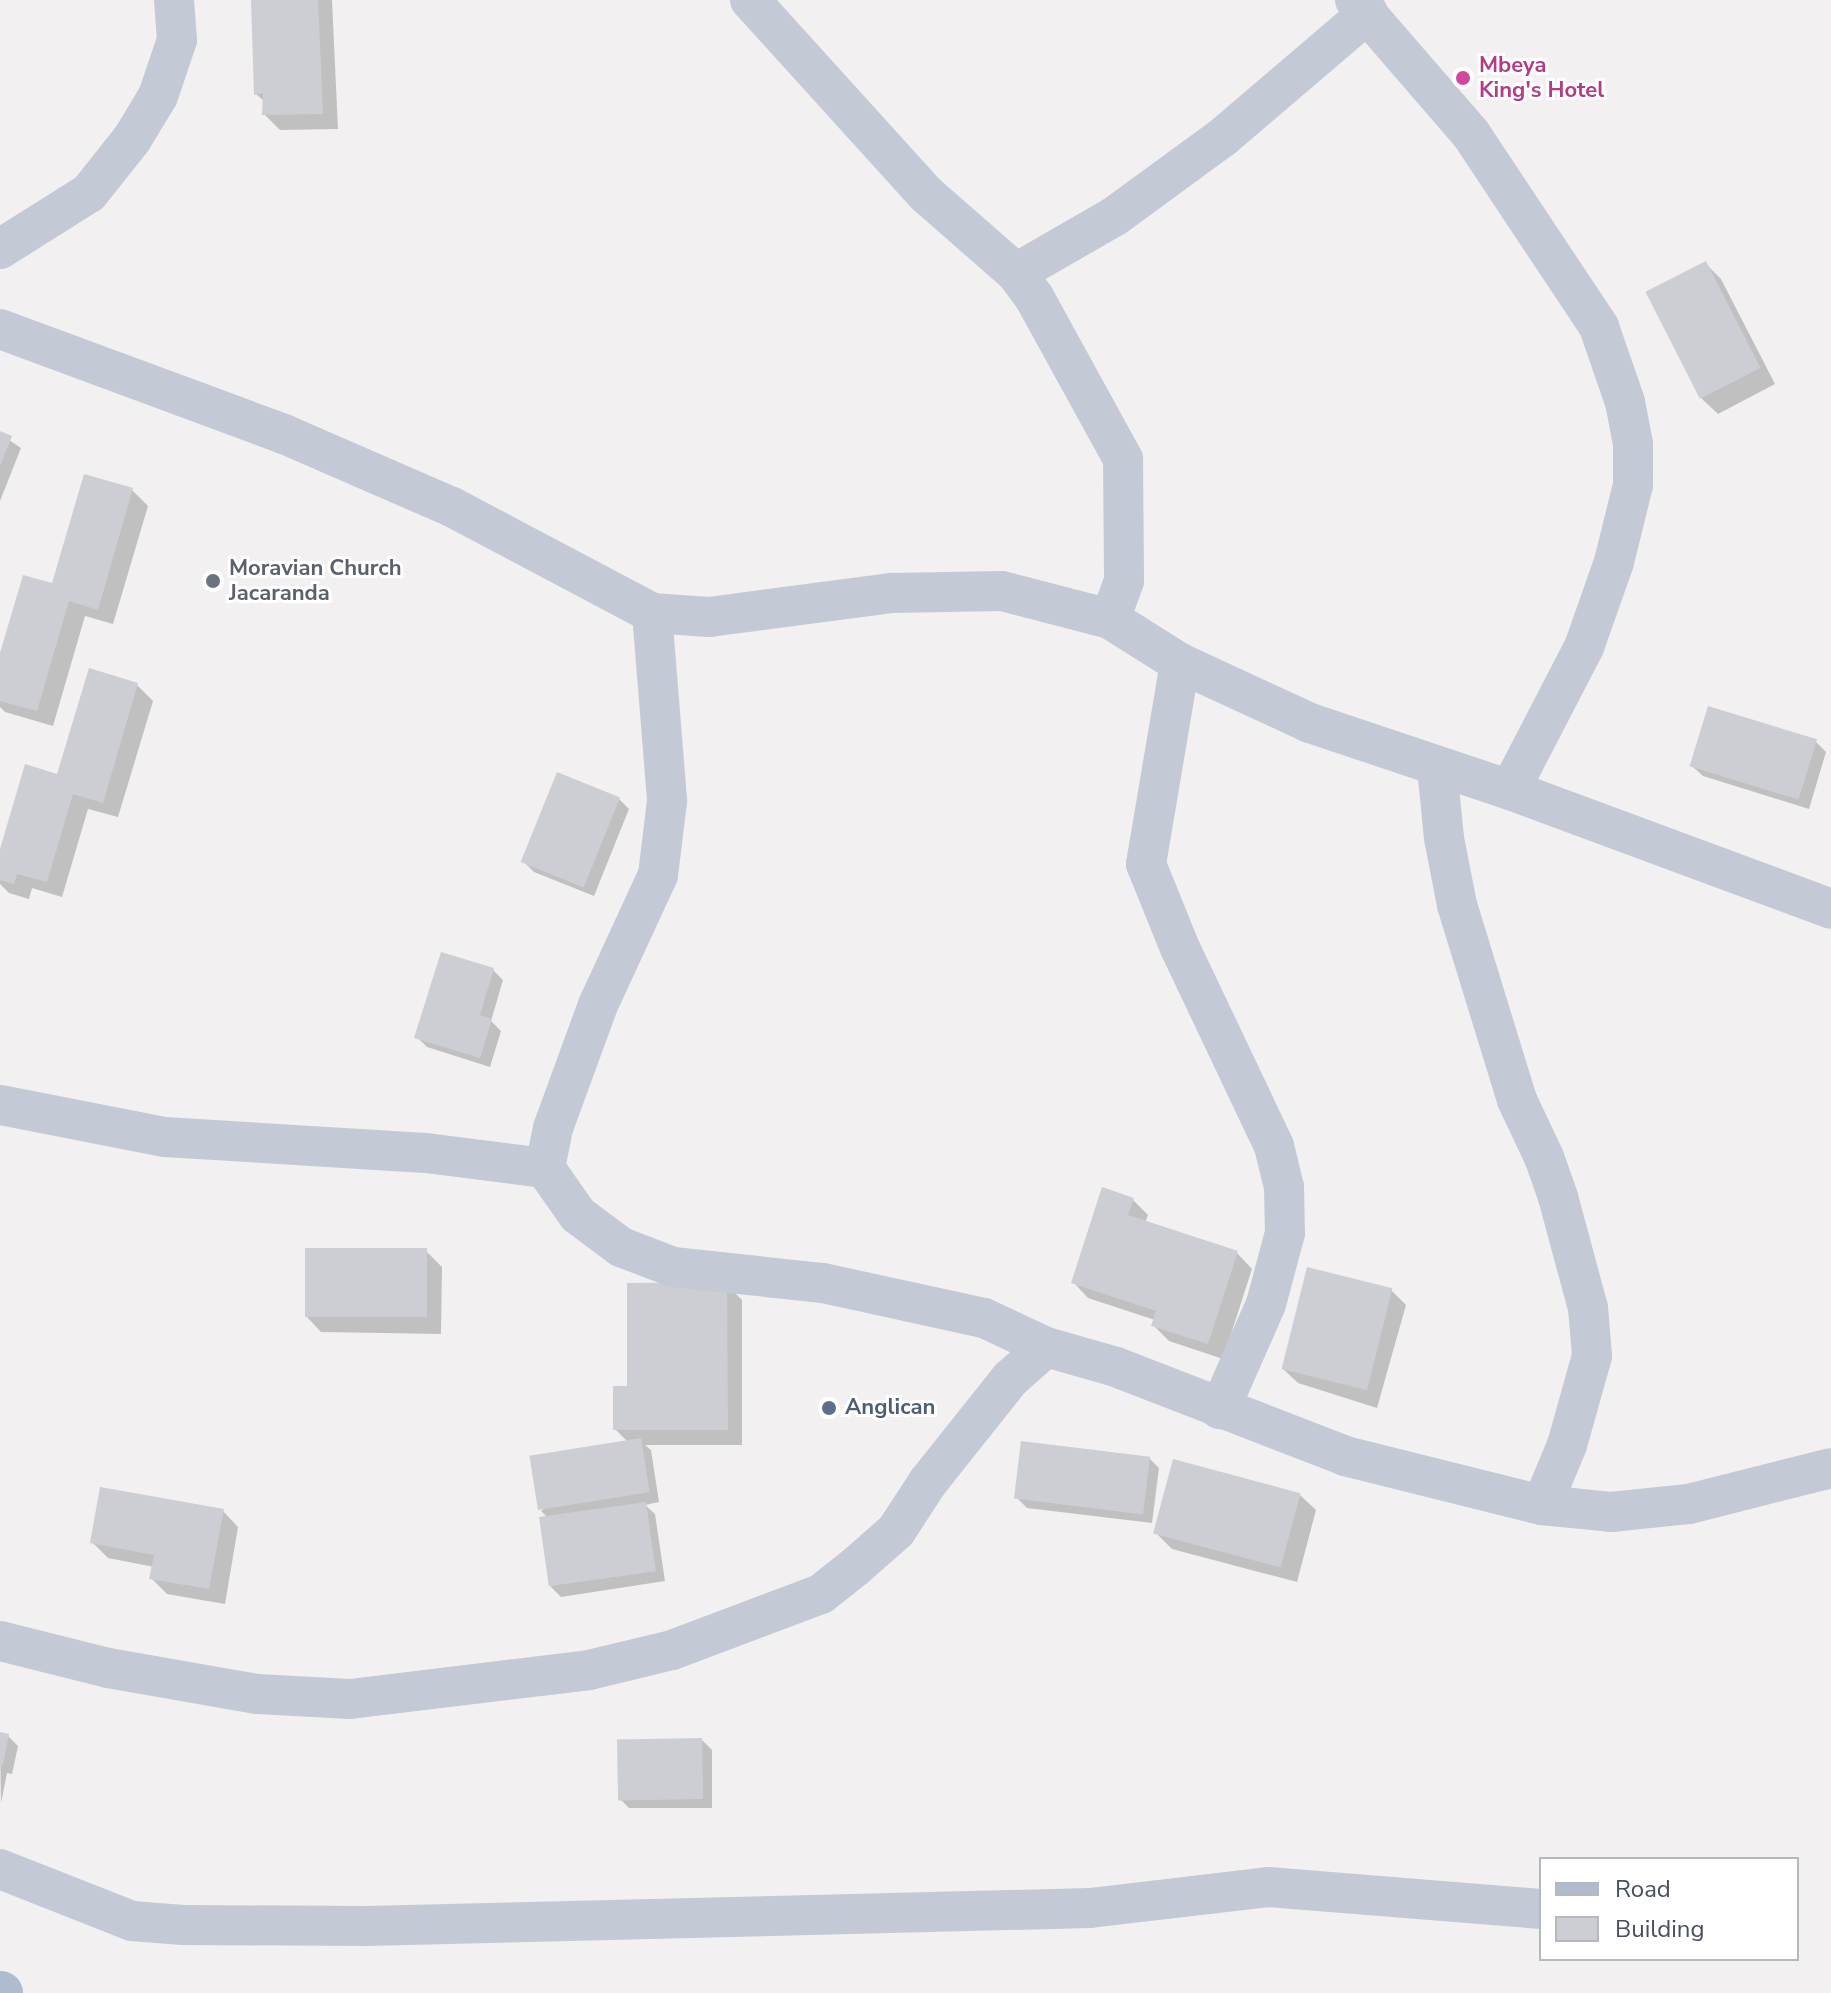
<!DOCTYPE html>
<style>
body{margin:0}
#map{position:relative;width:1831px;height:1993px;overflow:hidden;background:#f2f0f0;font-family:"Nunito Sans",sans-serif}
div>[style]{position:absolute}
.shadow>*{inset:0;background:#0003}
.building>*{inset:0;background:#ccced4;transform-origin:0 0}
.minor>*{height:40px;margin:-20px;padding:0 20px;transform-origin:20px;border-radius:20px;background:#c3cad5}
.major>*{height:44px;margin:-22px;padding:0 22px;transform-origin:22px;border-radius:22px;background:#afbbcf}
.dots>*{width:22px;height:22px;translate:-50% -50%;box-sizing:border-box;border:4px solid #fff;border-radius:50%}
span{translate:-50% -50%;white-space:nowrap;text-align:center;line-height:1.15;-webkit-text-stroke:6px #fff;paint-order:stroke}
.hotel-label{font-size:22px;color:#b23c85;font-weight:700}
.left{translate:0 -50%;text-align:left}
.worship-label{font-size:22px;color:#5b616d;font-weight:700}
.service-label{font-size:22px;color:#4e5e75;font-weight:700}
.legend{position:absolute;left:1539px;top:1857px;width:260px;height:104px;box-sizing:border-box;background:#fff;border:2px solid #b5b9bf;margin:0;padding:10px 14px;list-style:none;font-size:24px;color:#47505e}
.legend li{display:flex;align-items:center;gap:16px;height:40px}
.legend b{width:40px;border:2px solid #b5b9bf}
</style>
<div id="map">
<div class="shadow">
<i style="clip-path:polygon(253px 0,332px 0,338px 129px,280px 130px,264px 114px,265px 102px,256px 94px)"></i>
<i style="clip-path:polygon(1705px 263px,1721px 279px,1775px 384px,1718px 414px,1702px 399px)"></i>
<i style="clip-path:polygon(0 434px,21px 448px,0 501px)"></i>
<i style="clip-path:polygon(132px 490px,148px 506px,113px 624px,85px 616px,53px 726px,5px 712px,0 707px,0 660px,53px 586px)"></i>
<i style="clip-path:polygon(137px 685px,153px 701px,118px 817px,88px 809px,62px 897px,32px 888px,29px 899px,9px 893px,0 884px,0 856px,59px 777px)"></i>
<i style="clip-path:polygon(1816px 742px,1826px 752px,1809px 809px,1703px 776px,1692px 766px)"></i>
<i style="clip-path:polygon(619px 799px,629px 809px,594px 896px,534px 872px,524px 862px)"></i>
<i style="clip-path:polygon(493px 970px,503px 980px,491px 1021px,501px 1031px,490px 1067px,427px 1047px,417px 1037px)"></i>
<i style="clip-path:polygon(1132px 1199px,1148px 1215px,1145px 1223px,1237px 1253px,1252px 1269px,1223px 1359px,1169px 1341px,1153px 1325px,1155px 1320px,1088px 1298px,1073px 1282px)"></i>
<i style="clip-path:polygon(426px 1251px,442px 1267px,441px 1334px,321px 1332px,306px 1316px)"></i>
<i style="clip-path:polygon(726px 1284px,742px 1300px,742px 1445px,645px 1445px,651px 1450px,659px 1502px,645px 1505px,655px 1514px,665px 1581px,561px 1597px,551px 1587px,549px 1519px,541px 1511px,628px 1442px,615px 1429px,629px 1388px)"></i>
<i style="clip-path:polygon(1391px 1290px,1406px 1305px,1377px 1408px,1298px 1383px,1282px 1368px)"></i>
<i style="clip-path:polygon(1149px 1458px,1159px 1468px,1152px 1523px,1027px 1508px,1017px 1498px)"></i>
<i style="clip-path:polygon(1300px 1495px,1316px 1510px,1297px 1582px,1172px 1549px,1156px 1533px)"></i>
<i style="clip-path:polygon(223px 1511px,238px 1527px,225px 1604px,167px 1594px,151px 1578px,154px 1567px,108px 1558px,92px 1542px)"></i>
<i style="clip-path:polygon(0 1734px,8px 1736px,18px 1746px,12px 1774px,7px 1773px,1px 1803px)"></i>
<i style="clip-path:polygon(702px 1740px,712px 1750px,712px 1808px,629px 1808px,619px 1798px)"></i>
</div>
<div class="building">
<i style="clip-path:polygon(251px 0,318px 0,323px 114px,262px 115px,263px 93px,254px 95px)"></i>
<i style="left:1706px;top:261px;width:120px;height:68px;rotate:63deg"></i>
<i style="clip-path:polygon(0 431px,12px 436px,0 466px)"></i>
<i style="clip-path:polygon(84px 474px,133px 488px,98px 610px,69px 601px,37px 711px,0 701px,0 653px,23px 575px,52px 583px)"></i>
<i style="clip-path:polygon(89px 668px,138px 683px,103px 803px,73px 794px,47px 882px,17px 874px,14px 884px,0 880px,0 849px,25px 764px,57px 774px)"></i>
<i style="left:1708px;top:706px;width:114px;height:63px;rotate:17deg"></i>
<i style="left:557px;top:772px;width:68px;height:97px;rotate:22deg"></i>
<i style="clip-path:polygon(441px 952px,494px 968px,480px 1015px,492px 1019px,480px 1058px,414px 1038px)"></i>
<i style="clip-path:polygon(1102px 1187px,1134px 1198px,1128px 1215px,1238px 1251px,1208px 1344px,1151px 1326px,1156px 1311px,1071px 1283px)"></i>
<i style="left:305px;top:1248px;width:122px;height:69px"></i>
<i style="left:1307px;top:1267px;width:88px;height:105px;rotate:14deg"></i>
<i style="clip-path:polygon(727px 1282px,728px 1430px,613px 1430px,613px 1386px,627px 1386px,627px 1283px)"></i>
<i style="left:641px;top:1438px;width:55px;height:113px;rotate:81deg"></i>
<i style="left:1021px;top:1441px;width:130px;height:58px;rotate:7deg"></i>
<i style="left:1173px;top:1459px;width:132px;height:77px;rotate:15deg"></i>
<i style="clip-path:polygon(100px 1487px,224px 1509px,209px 1589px,149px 1579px,154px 1555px,90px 1543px)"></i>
<i style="left:646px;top:1502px;width:70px;height:108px;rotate:82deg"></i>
<i style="clip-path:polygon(0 1732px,9px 1734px,3px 1765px,0 1765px)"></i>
<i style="left:702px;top:1738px;width:61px;height:85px;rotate:89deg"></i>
</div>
<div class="minor">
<i style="left:750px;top:0;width:263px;rotate:47.8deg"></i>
<i style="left:927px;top:195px;width:118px;rotate:41.2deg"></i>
<i style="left:1016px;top:273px;width:30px;rotate:53deg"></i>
<i style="left:1034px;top:297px;width:185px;rotate:61.2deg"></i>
<i style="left:1123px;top:459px;width:122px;rotate:89.5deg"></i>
<i style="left:1124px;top:581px;width:40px;rotate:110.2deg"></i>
<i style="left:1355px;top:0;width:177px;rotate:49.1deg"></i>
<i style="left:1471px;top:134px;width:232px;rotate:56.4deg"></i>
<i style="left:1599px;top:327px;width:79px;rotate:70.9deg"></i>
<i style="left:1625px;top:402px;width:43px;rotate:79.2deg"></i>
<i style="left:1633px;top:444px;width:41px;rotate:90deg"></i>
<i style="left:1633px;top:485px;width:79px;rotate:103.9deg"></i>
<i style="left:1614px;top:562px;width:90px;rotate:109.4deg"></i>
<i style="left:1584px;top:647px;width:161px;rotate:117.4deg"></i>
<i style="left:0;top:249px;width:105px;rotate:-32.2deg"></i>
<i style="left:89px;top:193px;width:69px;rotate:-51.5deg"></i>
<i style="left:132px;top:139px;width:50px;rotate:-58.8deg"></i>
<i style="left:158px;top:96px;width:59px;rotate:-71.3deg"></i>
<i style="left:177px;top:40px;width:40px;rotate:-94.3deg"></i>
<i style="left:1016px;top:273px;width:114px;rotate:-29.9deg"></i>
<i style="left:1115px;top:216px;width:134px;rotate:-36.2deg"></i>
<i style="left:1223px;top:137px;width:191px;rotate:-40.5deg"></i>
<i style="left:0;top:329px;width:303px;rotate:20.3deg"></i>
<i style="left:284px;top:434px;width:183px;rotate:23.5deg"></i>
<i style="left:452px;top:507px;width:226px;rotate:27.9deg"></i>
<i style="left:652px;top:613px;width:57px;rotate:4deg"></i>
<i style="left:709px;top:617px;width:185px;rotate:-7.5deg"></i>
<i style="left:892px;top:593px;width:110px;rotate:-1deg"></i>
<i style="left:1002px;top:591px;width:112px;rotate:14.5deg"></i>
<i style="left:1110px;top:619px;width:83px;rotate:32.2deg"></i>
<i style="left:1180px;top:663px;width:143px;rotate:24.8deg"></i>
<i style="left:1310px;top:723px;width:211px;rotate:18.5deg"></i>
<i style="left:1510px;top:790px;width:342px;rotate:20.3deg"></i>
<i style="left:652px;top:613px;width:189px;rotate:85.4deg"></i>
<i style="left:667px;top:801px;width:75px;rotate:96.9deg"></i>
<i style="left:658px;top:875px;width:143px;rotate:114.8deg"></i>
<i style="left:598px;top:1005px;width:131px;rotate:110.1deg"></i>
<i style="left:553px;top:1128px;width:41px;rotate:101.3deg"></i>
<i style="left:545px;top:1168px;width:57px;rotate:54.9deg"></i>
<i style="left:578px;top:1215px;width:54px;rotate:36.7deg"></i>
<i style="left:621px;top:1247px;width:56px;rotate:21deg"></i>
<i style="left:673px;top:1267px;width:151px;rotate:6.1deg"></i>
<i style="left:823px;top:1283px;width:165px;rotate:12.3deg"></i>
<i style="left:984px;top:1318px;width:68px;rotate:25.1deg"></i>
<i style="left:1046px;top:1347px;width:73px;rotate:15.9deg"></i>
<i style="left:1116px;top:1367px;width:246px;rotate:21.2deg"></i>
<i style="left:1345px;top:1456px;width:203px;rotate:14deg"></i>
<i style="left:1542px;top:1505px;width:69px;rotate:5.8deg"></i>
<i style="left:1611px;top:1512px;width:78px;rotate:-5.9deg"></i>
<i style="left:1689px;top:1504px;width:146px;rotate:-14.2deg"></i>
<i style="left:1180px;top:663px;width:204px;rotate:99.6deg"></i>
<i style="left:1146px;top:864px;width:91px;rotate:68deg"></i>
<i style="left:1180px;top:948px;width:219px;rotate:64.6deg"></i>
<i style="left:1274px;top:1146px;width:42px;rotate:76.3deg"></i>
<i style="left:1284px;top:1187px;width:46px;rotate:88.8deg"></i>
<i style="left:1285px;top:1233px;width:73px;rotate:105deg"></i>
<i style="left:1266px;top:1304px;width:115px;rotate:113.7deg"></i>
<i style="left:1437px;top:767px;width:71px;rotate:84.4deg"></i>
<i style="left:1444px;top:838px;width:68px;rotate:79deg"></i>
<i style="left:1457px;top:905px;width:204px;rotate:72.9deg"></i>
<i style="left:1517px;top:1100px;width:63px;rotate:64.7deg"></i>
<i style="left:1544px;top:1157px;width:42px;rotate:70.7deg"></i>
<i style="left:1558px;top:1197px;width:115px;rotate:74.9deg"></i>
<i style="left:1588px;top:1308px;width:48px;rotate:85.2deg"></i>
<i style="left:1592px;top:1356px;width:92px;rotate:105.7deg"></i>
<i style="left:1567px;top:1445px;width:65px;rotate:112.6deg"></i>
<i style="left:0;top:1105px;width:168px;rotate:11deg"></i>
<i style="left:165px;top:1137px;width:261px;rotate:3.5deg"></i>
<i style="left:426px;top:1153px;width:120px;rotate:7.2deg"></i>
<i style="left:0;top:1641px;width:111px;rotate:14deg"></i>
<i style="left:108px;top:1668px;width:151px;rotate:9.9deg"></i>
<i style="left:257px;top:1694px;width:93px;rotate:3.1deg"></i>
<i style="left:350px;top:1699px;width:241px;rotate:-6.9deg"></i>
<i style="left:589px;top:1670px;width:85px;rotate:-13.5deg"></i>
<i style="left:672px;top:1650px;width:159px;rotate:-20.6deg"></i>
<i style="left:821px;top:1594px;width:43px;rotate:-38.5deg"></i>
<i style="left:855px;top:1567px;width:55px;rotate:-41.3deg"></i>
<i style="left:896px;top:1531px;width:59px;rotate:-56.9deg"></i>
<i style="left:928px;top:1482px;width:132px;rotate:-51.5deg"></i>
<i style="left:1010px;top:1379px;width:48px;rotate:-41.6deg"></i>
<i style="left:0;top:1869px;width:142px;rotate:21.5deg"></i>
<i style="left:132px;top:1921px;width:51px;rotate:4.5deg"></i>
<i style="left:183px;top:1925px;width:183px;rotate:0.3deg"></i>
<i style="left:366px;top:1926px;width:724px;rotate:-1.42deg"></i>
<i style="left:1090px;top:1908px;width:179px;rotate:-6.7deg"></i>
<i style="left:1268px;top:1887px;width:274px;rotate:4.6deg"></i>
</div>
<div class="major">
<i style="left:0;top:1993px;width:1px"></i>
</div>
<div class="dots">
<i style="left:1463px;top:78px;background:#d1479c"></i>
<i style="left:213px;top:581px;background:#6b7280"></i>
<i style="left:829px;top:1408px;background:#5c6f8a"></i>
</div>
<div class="hotel-label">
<span class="left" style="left:1479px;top:78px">Mbeya<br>King's Hotel</span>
</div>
<div class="worship-label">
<span class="left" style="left:229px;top:581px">Moravian Church<br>Jacaranda</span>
</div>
<div class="service-label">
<span class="left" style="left:845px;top:1408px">Anglican</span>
</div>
<ul class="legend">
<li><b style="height:10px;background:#afbbcf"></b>Road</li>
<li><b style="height:22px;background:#ccced4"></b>Building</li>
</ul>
</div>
